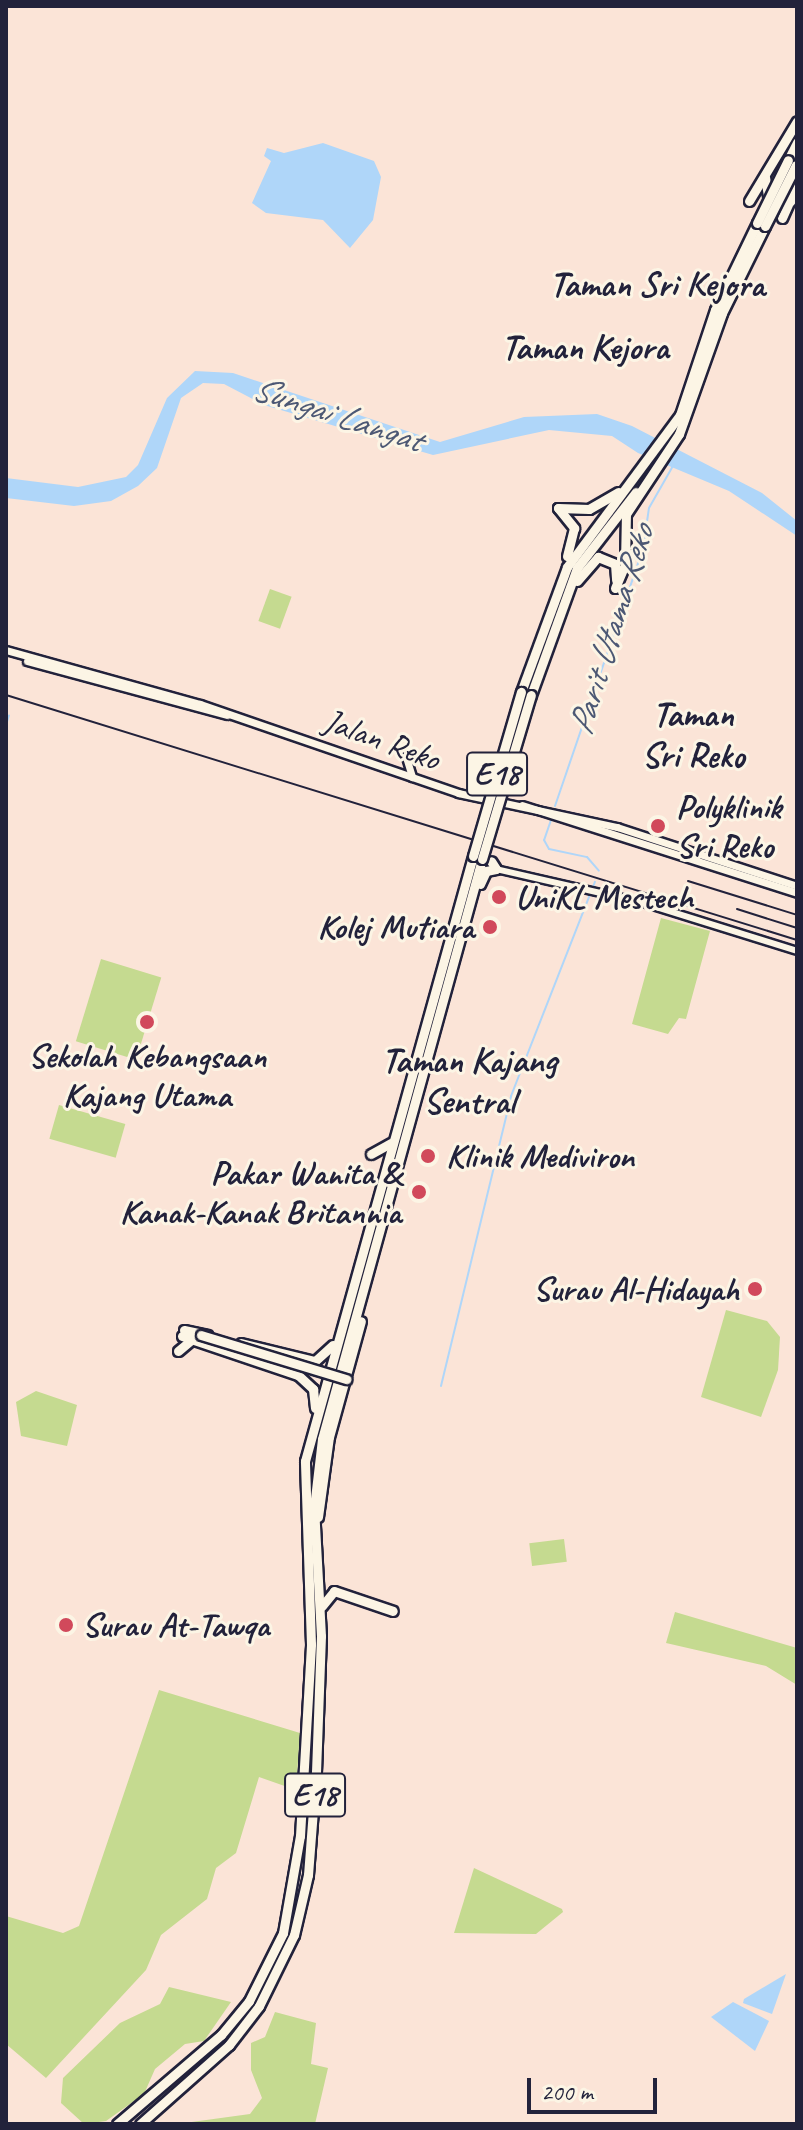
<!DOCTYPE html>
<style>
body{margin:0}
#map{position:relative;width:803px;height:2130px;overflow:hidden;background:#fbe4d7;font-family:Caveat,sans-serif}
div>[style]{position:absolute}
.green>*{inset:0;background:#c5da90;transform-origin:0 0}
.water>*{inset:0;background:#afd6f9}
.stream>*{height:2px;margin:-1px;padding:0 1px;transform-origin:1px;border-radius:1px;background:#afd6f9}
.roads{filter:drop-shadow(2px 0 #22223b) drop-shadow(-2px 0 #22223b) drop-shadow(0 2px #22223b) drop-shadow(0 -2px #22223b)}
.secondary>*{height:6px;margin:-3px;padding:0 3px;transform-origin:3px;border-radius:3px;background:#fcf5e5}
.primary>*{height:7px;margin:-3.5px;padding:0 3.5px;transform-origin:3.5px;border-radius:3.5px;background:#fcf5e5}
.highway>*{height:9px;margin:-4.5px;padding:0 4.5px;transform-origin:4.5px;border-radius:4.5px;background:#fcf5e5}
.rail>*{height:2px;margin:-1px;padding:0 1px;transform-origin:1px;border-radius:1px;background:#22223b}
.bridges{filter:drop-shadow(2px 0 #22223b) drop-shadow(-2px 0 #22223b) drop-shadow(0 2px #22223b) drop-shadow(0 -2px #22223b)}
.highway-bridge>*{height:9px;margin:-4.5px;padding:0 4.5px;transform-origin:4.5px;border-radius:4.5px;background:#fcf5e5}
.dots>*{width:22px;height:22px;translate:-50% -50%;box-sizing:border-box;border:4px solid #fcf5e5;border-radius:50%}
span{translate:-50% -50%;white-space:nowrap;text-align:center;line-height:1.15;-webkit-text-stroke:6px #fcf5e5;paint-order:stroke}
.shield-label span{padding:2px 6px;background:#fcf5e5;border:2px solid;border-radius:6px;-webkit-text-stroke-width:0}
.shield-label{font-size:32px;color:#22223b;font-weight:700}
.street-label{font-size:34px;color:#22223b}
.poi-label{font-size:34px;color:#22223b;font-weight:700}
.left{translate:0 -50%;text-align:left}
.right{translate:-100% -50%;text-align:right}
.neighbourhood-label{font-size:36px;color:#22223b;font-weight:700}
.water-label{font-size:36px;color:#4c5874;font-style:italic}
.frame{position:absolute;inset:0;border:8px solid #22223b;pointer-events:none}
.scale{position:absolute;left:527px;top:2078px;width:130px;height:36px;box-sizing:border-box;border:4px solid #22223b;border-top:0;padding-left:10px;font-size:24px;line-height:28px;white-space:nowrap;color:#22223b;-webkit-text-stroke:6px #fcf5e5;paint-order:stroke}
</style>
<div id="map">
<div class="green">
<i style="left:270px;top:589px;width:23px;height:34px;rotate:20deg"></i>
<i style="clip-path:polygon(661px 918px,710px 931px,686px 1019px,679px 1018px,668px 1034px,632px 1024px)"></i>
<i style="left:101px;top:959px;width:63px;height:86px;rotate:17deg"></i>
<i style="left:59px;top:1105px;width:69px;height:35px;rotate:16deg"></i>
<i style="clip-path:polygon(726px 1310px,767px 1321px,780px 1337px,778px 1370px,761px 1417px,701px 1397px)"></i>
<i style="clip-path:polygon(36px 1391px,77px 1405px,67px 1446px,21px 1436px,16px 1402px)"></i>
<i style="left:564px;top:1539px;width:23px;height:35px;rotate:83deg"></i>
<i style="clip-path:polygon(675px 1612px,797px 1648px,797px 1685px,766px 1666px,666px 1643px)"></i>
<i style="clip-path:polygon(159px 1690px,300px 1733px,296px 1790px,259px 1777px,236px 1853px,216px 1868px,207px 1899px,161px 1935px,146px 1970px,46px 2078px,6px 2044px,6px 1916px,63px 1933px,79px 1926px)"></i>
<i style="clip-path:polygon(474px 1868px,562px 1909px,563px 1912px,536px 1934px,454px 1933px)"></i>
<i style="clip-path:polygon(169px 1987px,231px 2002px,204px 2041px,185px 2044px,155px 2069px,144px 2094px,106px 2121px,84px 2124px,61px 2103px,63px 2078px,120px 2023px,160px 2004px)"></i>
<i style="clip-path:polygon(275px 2012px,316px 2023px,311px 2064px,328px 2068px,315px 2124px,177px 2124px,250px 2114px,262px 2098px,251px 2070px,251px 2043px,265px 2037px)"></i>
</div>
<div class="water">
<i style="clip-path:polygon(323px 143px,374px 161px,381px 177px,373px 220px,350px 248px,323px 220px,266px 213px,252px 203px,271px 161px,264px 156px,267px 148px,284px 153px)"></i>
<i style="clip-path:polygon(195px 371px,233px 373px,440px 442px,524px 417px,597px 414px,632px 426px,762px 493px,797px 521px,797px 536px,729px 491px,638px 453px,612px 436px,549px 430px,433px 455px,264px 405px,224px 384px,203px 383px,181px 398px,157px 468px,138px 486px,111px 501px,74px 506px,6px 498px,6px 478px,78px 487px,126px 477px,138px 465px,167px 398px)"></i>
<i style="clip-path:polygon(786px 1974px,772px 2014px,743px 2003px,744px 1999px)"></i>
<i style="clip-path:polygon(733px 2002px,769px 2021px,755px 2051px,711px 2017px)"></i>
</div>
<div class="stream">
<i style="left:6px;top:725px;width:10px;rotate:-73deg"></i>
<i style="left:555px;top:806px;width:272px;rotate:-71.1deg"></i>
<i style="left:643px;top:549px;width:41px;rotate:-81.7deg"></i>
<i style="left:649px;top:508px;width:51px;rotate:-60.4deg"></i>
<i style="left:551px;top:820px;width:21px;rotate:109deg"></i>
<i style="left:544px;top:840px;width:10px;rotate:61deg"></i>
<i style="left:549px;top:849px;width:39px;rotate:12deg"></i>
<i style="left:587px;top:857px;width:18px;rotate:49deg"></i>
<i style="left:441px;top:1386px;width:298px;rotate:-76.4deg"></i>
<i style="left:511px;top:1096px;width:230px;rotate:-68.6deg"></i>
</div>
<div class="roads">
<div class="secondary">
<i style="left:496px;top:869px;width:148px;rotate:12.9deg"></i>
<i style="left:640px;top:902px;width:164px;rotate:17.3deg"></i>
</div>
<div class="primary">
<i style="left:6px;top:650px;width:201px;rotate:15.6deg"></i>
<i style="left:200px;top:704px;width:273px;rotate:19deg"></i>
<i style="left:458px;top:793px;width:163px;rotate:12.1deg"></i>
<i style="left:617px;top:827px;width:189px;rotate:18.1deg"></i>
<i style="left:27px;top:661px;width:207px;rotate:15.1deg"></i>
<i style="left:406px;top:757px;width:21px;rotate:73deg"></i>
<i style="left:522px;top:805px;width:289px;rotate:17.7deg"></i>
</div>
<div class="highway">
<i style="left:788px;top:160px;width:20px;rotate:-63deg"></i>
<i style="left:765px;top:177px;width:19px;rotate:81deg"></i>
<i style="left:768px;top:196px;width:23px;rotate:13deg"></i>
<i style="left:749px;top:201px;width:93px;rotate:-59deg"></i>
<i style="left:782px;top:218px;width:37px;rotate:-66deg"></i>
<i style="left:558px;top:508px;width:26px;rotate:51deg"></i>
<i style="left:574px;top:528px;width:29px;rotate:104deg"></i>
<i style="left:558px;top:508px;width:31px;rotate:2deg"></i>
<i style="left:589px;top:509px;width:34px;rotate:-30deg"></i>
<i style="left:577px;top:581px;width:32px;rotate:-49deg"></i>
<i style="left:598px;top:557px;width:18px;rotate:22deg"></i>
<i style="left:615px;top:564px;width:16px;rotate:86deg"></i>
<i style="left:615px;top:588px;width:26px;rotate:-67deg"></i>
<i style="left:625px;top:564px;width:50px;rotate:-88.9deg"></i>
<i style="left:626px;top:514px;width:96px;rotate:-56.5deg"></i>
<i style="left:679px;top:434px;width:128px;rotate:-70.4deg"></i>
<i style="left:722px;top:313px;width:97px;rotate:-63.7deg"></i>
<i style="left:521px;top:692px;width:133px;rotate:-69.8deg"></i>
<i style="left:567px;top:567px;width:189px;rotate:-53.4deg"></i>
<i style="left:680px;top:415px;width:111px;rotate:-71.6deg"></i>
<i style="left:715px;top:310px;width:97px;rotate:-64.2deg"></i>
<i style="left:531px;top:695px;width:135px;rotate:-70.1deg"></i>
<i style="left:577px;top:568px;width:96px;rotate:-52.2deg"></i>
<i style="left:480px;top:884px;width:14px;rotate:-65deg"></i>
<i style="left:486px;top:871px;width:10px;rotate:-11deg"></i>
<i style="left:496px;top:869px;width:9px;rotate:-122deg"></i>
<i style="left:371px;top:1154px;width:23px;rotate:-29deg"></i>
<i style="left:184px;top:1330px;width:24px;rotate:12deg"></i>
<i style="left:182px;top:1336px;width:122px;rotate:18.6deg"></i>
<i style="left:298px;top:1375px;width:21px;rotate:43deg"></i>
<i style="left:313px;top:1389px;width:19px;rotate:84deg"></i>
<i style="left:241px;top:1343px;width:76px;rotate:13.7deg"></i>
<i style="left:315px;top:1361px;width:24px;rotate:-42deg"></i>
<i style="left:178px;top:1351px;width:17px;rotate:-40deg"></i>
<i style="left:318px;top:1517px;width:81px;rotate:-82.2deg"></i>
<i style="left:329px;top:1437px;width:120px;rotate:-74.6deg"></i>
<i style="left:322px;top:1606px;width:19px;rotate:-51deg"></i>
<i style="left:334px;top:1591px;width:62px;rotate:18.7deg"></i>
<i style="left:117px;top:2124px;width:137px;rotate:-40.6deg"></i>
<i style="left:221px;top:2035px;width:44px;rotate:-50.5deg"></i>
<i style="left:249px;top:2001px;width:76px;rotate:-63.4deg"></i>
<i style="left:283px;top:1933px;width:98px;rotate:-80.1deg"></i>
<i style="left:300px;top:1836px;width:192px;rotate:-86.7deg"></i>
<i style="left:311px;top:1644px;width:183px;rotate:-91.9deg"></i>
<i style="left:305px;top:1461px;width:628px;rotate:-74.48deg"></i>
<i style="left:140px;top:2124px;width:119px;rotate:-41.6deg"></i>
<i style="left:229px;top:2045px;width:49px;rotate:-52.4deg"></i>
<i style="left:259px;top:2006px;width:79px;rotate:-63.8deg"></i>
<i style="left:294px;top:1935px;width:62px;rotate:-76.9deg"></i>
<i style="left:308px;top:1875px;width:103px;rotate:-85.6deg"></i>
<i style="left:316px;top:1772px;width:136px;rotate:-87.9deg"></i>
<i style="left:321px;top:1636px;width:129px;rotate:-93.1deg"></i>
<i style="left:314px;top:1507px;width:68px;rotate:-83.3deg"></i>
<i style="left:322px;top:1439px;width:602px;rotate:-74.58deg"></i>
</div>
</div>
<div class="rail">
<i style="left:6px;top:695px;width:828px;rotate:17.21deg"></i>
<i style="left:688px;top:881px;width:114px;rotate:17.3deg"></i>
<i style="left:737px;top:909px;width:63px;rotate:17.6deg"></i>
</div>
<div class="bridges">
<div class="highway-bridge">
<i style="left:757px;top:223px;width:70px;rotate:-63.8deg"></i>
<i style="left:765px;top:226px;width:68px;rotate:-63.1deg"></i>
<i style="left:473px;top:856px;width:171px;rotate:-73.7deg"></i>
<i style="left:482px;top:859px;width:171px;rotate:-73.4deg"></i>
<i style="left:201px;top:1335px;width:152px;rotate:16.9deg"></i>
</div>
</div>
<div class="dots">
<i style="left:658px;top:826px;background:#d1495b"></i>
<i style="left:499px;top:897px;background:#d1495b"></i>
<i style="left:490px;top:927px;background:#d1495b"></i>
<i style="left:147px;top:1022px;background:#d1495b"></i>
<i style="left:428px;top:1156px;background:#d1495b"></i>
<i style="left:419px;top:1192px;background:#d1495b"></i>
<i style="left:755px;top:1289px;background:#d1495b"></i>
<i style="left:66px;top:1625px;background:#d1495b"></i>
</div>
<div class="shield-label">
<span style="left:497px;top:774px">E18</span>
<span style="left:315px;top:1795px">E18</span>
</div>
<div class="street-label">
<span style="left:382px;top:739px;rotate:20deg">Jalan Reko</span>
</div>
<div class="poi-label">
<span class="left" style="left:676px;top:826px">Polyklinik<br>Sri Reko</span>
<span class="left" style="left:515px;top:897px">UniKL Mestech</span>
<span class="right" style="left:474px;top:927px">Kolej Mutiara</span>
<span style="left:147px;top:1075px">Sekolah Kebangsaan<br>Kajang Utama</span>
<span class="left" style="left:446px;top:1156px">Klinik Mediviron</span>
<span class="right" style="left:401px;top:1192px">Pakar Wanita &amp;<br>Kanak-Kanak Britannia</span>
<span class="right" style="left:739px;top:1289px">Surau Al-Hidayah</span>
<span class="left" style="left:82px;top:1625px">Surau At-Tawqa</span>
</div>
<div class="neighbourhood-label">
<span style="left:657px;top:285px">Taman Sri Kejora</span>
<span style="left:585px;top:348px">Taman Kejora</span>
<span style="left:693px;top:735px">Taman<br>Sri Reko</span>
<span style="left:469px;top:1081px">Taman Kajang<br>Sentral</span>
</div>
<div class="water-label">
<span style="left:337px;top:414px;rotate:18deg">Sungai Langat</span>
<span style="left:611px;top:630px;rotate:-73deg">Parit Utama Reko</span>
</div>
<div class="frame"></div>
<div class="scale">200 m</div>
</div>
